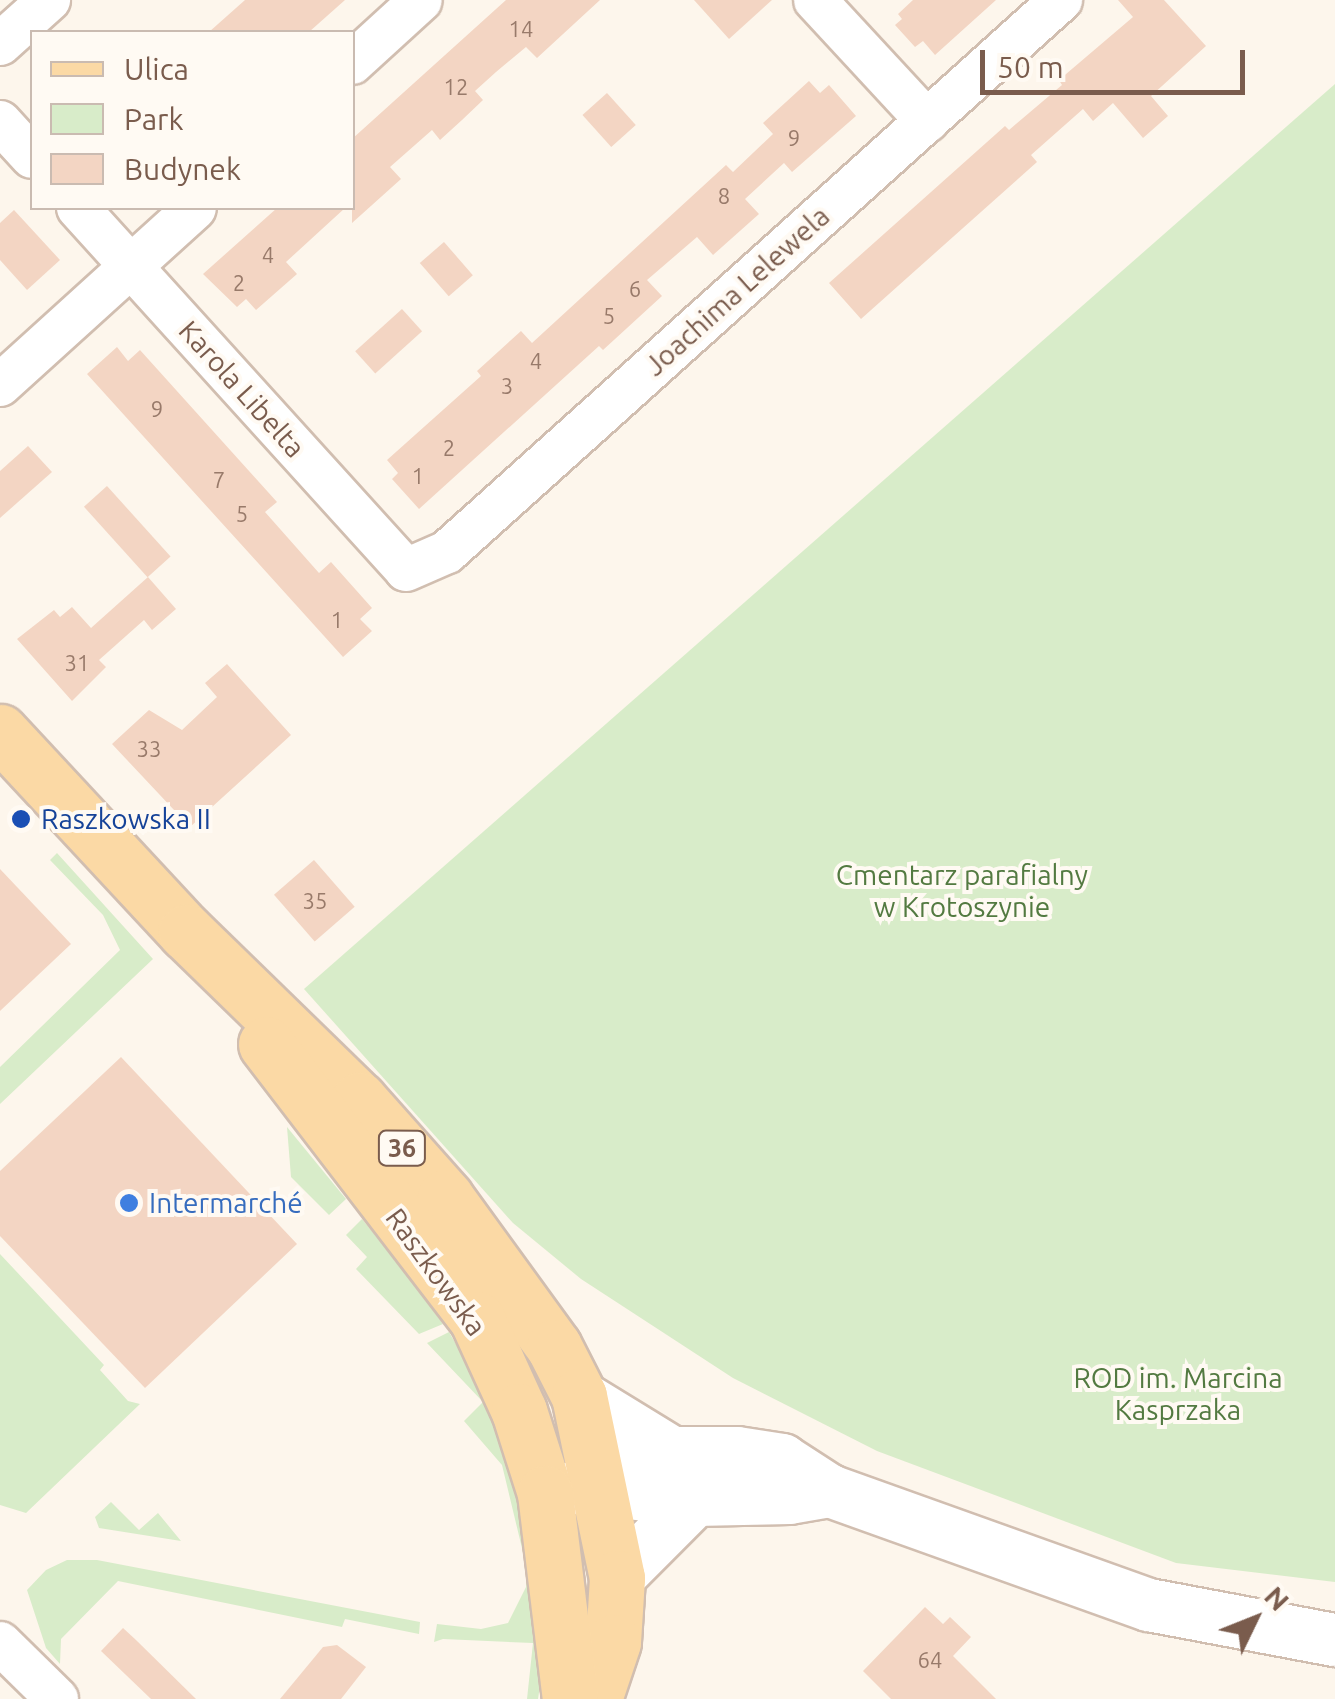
<!DOCTYPE html>
<meta charset="utf-8">
<style>
body{margin:0}
#map{position:relative;width:1335px;height:1699px;overflow:hidden;background:#fdf6ec;font-family:Ubuntu,sans-serif}
div>[style]{position:absolute}
.green>*{inset:0;background:#d8ecc9}
.building>*{inset:0;background:#f3d5c3;transform-origin:0 0}
.roads{filter:drop-shadow(2px 0 #d1beb0) drop-shadow(-2px 0 #d1beb0) drop-shadow(0 2px #d1beb0) drop-shadow(0 -2px #d1beb0)}
.minor>*{height:42px;margin:-21px;padding:0 21px;transform-origin:21px;border-radius:21px;background:#fff}
.tertiary>*{height:52px;margin:-26px;padding:0 26px;transform-origin:26px;border-radius:26px;background:#fff}
.primary>*{height:55px;margin:-27.5px;padding:0 27.5px;transform-origin:27.5px;border-radius:27.5px;background:#fbd9a5}
.dots>*{width:28px;height:28px;translate:-50% -50%;box-sizing:border-box;border:5px solid #fffaf3;border-radius:50%}
span{translate:-50% -50%;white-space:nowrap;text-align:center;line-height:1.15;-webkit-text-stroke:8px #fffaf3;paint-order:stroke}
.number-label{font-size:22px;color:#987a6a}
.number-label span{-webkit-text-stroke-width:0}
.shield-label span{padding:2px 8px;background:#fffaf3;border:2px solid;border-radius:8px;-webkit-text-stroke-width:0}
.shield-label{font-size:25px;color:#7a5c4d;font-weight:700}
.street-label{font-size:28px;color:#7a5c4d}
.transit-label{font-size:28px;color:#164399}
.left{translate:0 -50%;text-align:left}
.park-label{font-size:28px;color:#537a41}
.shop-label{font-size:28px;color:#366cbe}
.legend{position:absolute;left:30px;top:30px;width:325px;height:180px;box-sizing:border-box;background:#fffaf3;border:2px solid #cabbb1;margin:0;padding:12px 18px;list-style:none;font-size:30px;color:#7a5c4d}
.legend li{display:flex;align-items:center;gap:20px;height:50px}
.legend b{width:50px;border:2px solid #cabbb1}
.north{position:absolute;left:1205px;top:1569px;width:100px;height:100px;-webkit-text-stroke:8px #fffaf3;paint-order:stroke;rotate:47deg;font-size:28px;font-weight:700;line-height:40px;text-align:center;color:#7a5c4d}
.north::after{content:'';display:block;margin:auto;width:35px;height:45px;background:#7a5c4d;clip-path:polygon(50% 0,100% 100%,50% 72%,0 100%)}
.scale{position:absolute;left:980px;top:50px;width:265px;height:45px;box-sizing:border-box;border:5px solid #7a5c4d;border-top:0;padding-left:12px;font-size:30px;line-height:35px;white-space:nowrap;color:#7a5c4d;-webkit-text-stroke:8px #fffaf3;paint-order:stroke}
</style>
<div id="map">
<div class="green">
<i style="clip-path:polygon(1335px 84px,1335px 1582px,1176px 1563px,877px 1451px,733px 1378px,581px 1279px,513px 1223px,304px 989px)"></i>
<i style="clip-path:polygon(57px 853px,153px 959px,0 1104px,0 1067px,120px 950px,103px 915px,50px 860px)"></i>
<i style="clip-path:polygon(287px 1127px,346px 1199px,329px 1215px,291px 1177px)"></i>
<i style="clip-path:polygon(362px 1219px,406px 1273px,443px 1324px,419px 1334px,356px 1269px,367px 1257px,346px 1235px)"></i>
<i style="clip-path:polygon(0 1254px,104px 1365px,100px 1370px,128px 1401px,140px 1404px,26px 1513px,0 1505px)"></i>
<i style="clip-path:polygon(449px 1332px,483px 1391px,503px 1441px,529px 1536px,542px 1673px,538px 1699px,527px 1699px,533px 1643px,443px 1639px,434px 1642px,437px 1624px,481px 1629px,508px 1623px,526px 1587px,527px 1569px,502px 1465px,464px 1421px,483px 1402px,427px 1343px)"></i>
<i style="clip-path:polygon(111px 1502px,139px 1530px,158px 1513px,181px 1541px,99px 1528px,95px 1517px)"></i>
<i style="clip-path:polygon(67px 1560px,97px 1560px,420px 1622px,419px 1634px,345px 1619px,342px 1627px,118px 1581px,61px 1639px,60px 1664px,46px 1648px,27px 1590px,46px 1570px)"></i>
</div>
<div class="building">
<i style="clip-path:polygon(245px 0,345px 0,309px 32px,209px 32px)"></i>
<i style="clip-path:polygon(506px 0,600px 0,537px 58px,526px 47px,496px 72px,475px 91px,483px 100px,462px 120px,440px 140px,432px 130px,390px 167px,401px 179px,352px 223px,352px 139px)"></i>
<i style="clip-path:polygon(694px 0,772px 0,729px 39px)"></i>
<i style="clip-path:polygon(913px 0,996px 0,935px 55px,923px 41px,915px 47px,895px 25px,902px 19px,898px 14px)"></i>
<i style="clip-path:polygon(1118px 0,1164px 0,1206px 46px,1151px 96px,1168px 116px,1143px 138px,1113px 103px,1093px 121px,1083px 109px,1031px 155px,1037px 162px,861px 319px,829px 283px,1005px 126px,1009px 130px,1062px 85px,1059px 80px,1133px 17px)"></i>
<i style="clip-path:polygon(809px 81px,820px 93px,829px 85px,856px 116px,792px 172px,784px 163px,745px 199px,759px 214px,713px 255px,697px 237px,654px 274px,647px 280px,662px 296px,603px 350px,599px 346px,419px 509px,392px 479px,398px 473px,387px 460px,481px 376px,477px 371px,521px 331px,532px 343px,726px 165px,733px 172px,773px 134px,763px 123px)"></i>
<i style="left:607px;top:93px;width:43px;height:33px;rotate:48deg"></i>
<i style="clip-path:polygon(277px 208px,345px 208px,286px 262px,297px 274px,256px 310px,246px 299px,237px 307px,203px 274px)"></i>
<i style="clip-path:polygon(14px 210px,60px 260px,27px 290px,0 260px,0 223px)"></i>
<i style="left:444px;top:242px;width:44px;height:32px;rotate:49deg"></i>
<i style="left:402px;top:309px;width:30px;height:63px;rotate:48deg"></i>
<i style="clip-path:polygon(117px 347px,128px 361px,140px 350px,277px 502px,265px 512px,319px 573px,331px 562px,372px 608px,360px 619px,372px 631px,343px 657px,87px 374px)"></i>
<i style="clip-path:polygon(28px 446px,52px 472px,0 518px,0 471px)"></i>
<i style="left:107px;top:486px;width:95px;height:31px;rotate:48deg"></i>
<i style="clip-path:polygon(148px 577px,176px 609px,152px 630px,144px 620px,99px 660px,106px 667px,72px 701px,17px 639px,54px 610px,60px 617px,72px 607px,91px 628px)"></i>
<i style="clip-path:polygon(227px 664px,291px 735px,190px 827px,112px 744px,149px 710px,182px 730px,217px 697px,205px 683px)"></i>
<i style="left:314px;top:860px;width:62px;height:53px;rotate:49deg"></i>
<i style="clip-path:polygon(0 869px,71px 944px,0 1011px)"></i>
<i style="clip-path:polygon(121px 1057px,297px 1244px,145px 1388px,0 1236px,0 1171px)"></i>
<i style="clip-path:polygon(925px 1607px,943px 1624px,950px 1617px,971px 1637px,953px 1656px,996px 1699px,891px 1699px,863px 1671px)"></i>
<i style="clip-path:polygon(123px 1628px,136px 1640px,196px 1699px,151px 1699px,101px 1651px)"></i>
<i style="clip-path:polygon(337px 1645px,366px 1667px,341px 1699px,280px 1699px,323px 1647px)"></i>
</div>
<div class="roads">
<div class="minor">
<i style="left:815px;top:0;width:165px;rotate:47.2deg"></i>
<i style="left:0;top:44px;width:66px;rotate:-41.9deg"></i>
<i style="left:352px;top:63px;width:93px;rotate:-42.4deg"></i>
<i style="left:0;top:122px;width:47px;rotate:47.6deg"></i>
<i style="left:78px;top:208px;width:488px;rotate:47.8deg"></i>
<i style="left:406px;top:570px;width:45px;rotate:-23.7deg"></i>
<i style="left:447px;top:552px;width:826px;rotate:-41.96deg"></i>
<i style="left:0;top:385px;width:263px;rotate:-42.2deg"></i>
<i style="left:0;top:1643px;width:80px;rotate:44.5deg"></i>
</div>
<div class="tertiary">
<i style="left:579px;top:1396px;width:109px;rotate:31.5deg"></i>
<i style="left:598px;top:1484px;width:29px;rotate:18deg"></i>
<i style="left:626px;top:1493px;width:69px;rotate:5.8deg"></i>
<i style="left:695px;top:1500px;width:95px;rotate:-1.2deg"></i>
<i style="left:790px;top:1498px;width:41px;rotate:-9.9deg"></i>
<i style="left:556px;top:1491px;width:43px;rotate:-9.5deg"></i>
<i style="left:598px;top:1484px;width:80px;rotate:-22.7deg"></i>
<i style="left:672px;top:1453px;width:65px"></i>
<i style="left:737px;top:1453px;width:46px;rotate:8.8deg"></i>
<i style="left:782px;top:1460px;width:57px;rotate:32.9deg"></i>
<i style="left:830px;top:1491px;width:339px;rotate:19.7deg"></i>
<i style="left:1149px;top:1605px;width:189px;rotate:10.7deg"></i>
<i style="left:617px;top:1578px;width:110px;rotate:-45deg"></i>
</div>
<div class="primary">
<i style="left:0;top:732px;width:273px;rotate:47.1deg"></i>
<i style="left:186px;top:932px;width:241px;rotate:44.2deg"></i>
<i style="left:359px;top:1100px;width:130px;rotate:48.4deg"></i>
<i style="left:445px;top:1197px;width:185px;rotate:54deg"></i>
<i style="left:554px;top:1347px;width:55px;rotate:63deg"></i>
<i style="left:579px;top:1396px;width:186px;rotate:78.2deg"></i>
<i style="left:617px;top:1578px;width:64px;rotate:93.6deg"></i>
<i style="left:613px;top:1642px;width:60px;rotate:108.4deg"></i>
<i style="left:266px;top:1044px;width:347px;rotate:52.5deg"></i>
<i style="left:477px;top:1319px;width:101px;rotate:65.5deg"></i>
<i style="left:519px;top:1411px;width:86px;rotate:72.4deg"></i>
<i style="left:545px;top:1493px;width:208px;rotate:83.1deg"></i>
</div>
</div>
<div class="dots">
<i style="left:21px;top:819px;background:#1a4fb4"></i>
<i style="left:129px;top:1203px;background:#3f7fe0"></i>
</div>
<div class="number-label">
<span style="left:521px;top:29px">14</span>
<span style="left:456px;top:87px">12</span>
<span style="left:794px;top:138px">9</span>
<span style="left:724px;top:196px">8</span>
<span style="left:268px;top:255px">4</span>
<span style="left:239px;top:283px">2</span>
<span style="left:635px;top:289px">6</span>
<span style="left:609px;top:316px">5</span>
<span style="left:536px;top:361px">4</span>
<span style="left:507px;top:386px">3</span>
<span style="left:157px;top:409px">9</span>
<span style="left:449px;top:448px">2</span>
<span style="left:418px;top:476px">1</span>
<span style="left:219px;top:480px">7</span>
<span style="left:242px;top:514px">5</span>
<span style="left:337px;top:620px">1</span>
<span style="left:77px;top:663px">31</span>
<span style="left:149px;top:749px">33</span>
<span style="left:315px;top:901px">35</span>
<span style="left:930px;top:1660px">64</span>
</div>
<div class="shield-label">
<span style="left:402px;top:1148px">36</span>
</div>
<div class="street-label">
<span style="left:737px;top:291px;rotate:-42deg">Joachima Lelewela</span>
<span style="left:242px;top:389px;rotate:48deg">Karola Libelta</span>
<span style="left:436px;top:1272px;rotate:54deg">Raszkowska</span>
</div>
<div class="transit-label">
<span class="left" style="left:41px;top:819px">Raszkowska II</span>
</div>
<div class="park-label">
<span style="left:962px;top:891px">Cmentarz parafialny<br>w Krotoszynie</span>
<span style="left:1178px;top:1394px">ROD im. Marcina<br>Kasprzaka</span>
</div>
<div class="shop-label">
<span class="left" style="left:149px;top:1203px">Intermarché</span>
</div>
<ul class="legend">
<li><b style="height:12px;background:#fbd9a5"></b>Ulica</li>
<li><b style="height:28px;background:#d8ecc9"></b>Park</li>
<li><b style="height:28px;background:#f3d5c3"></b>Budynek</li>
</ul>
<div class="north">N</div>
<div class="scale">50 m</div>
</div>
